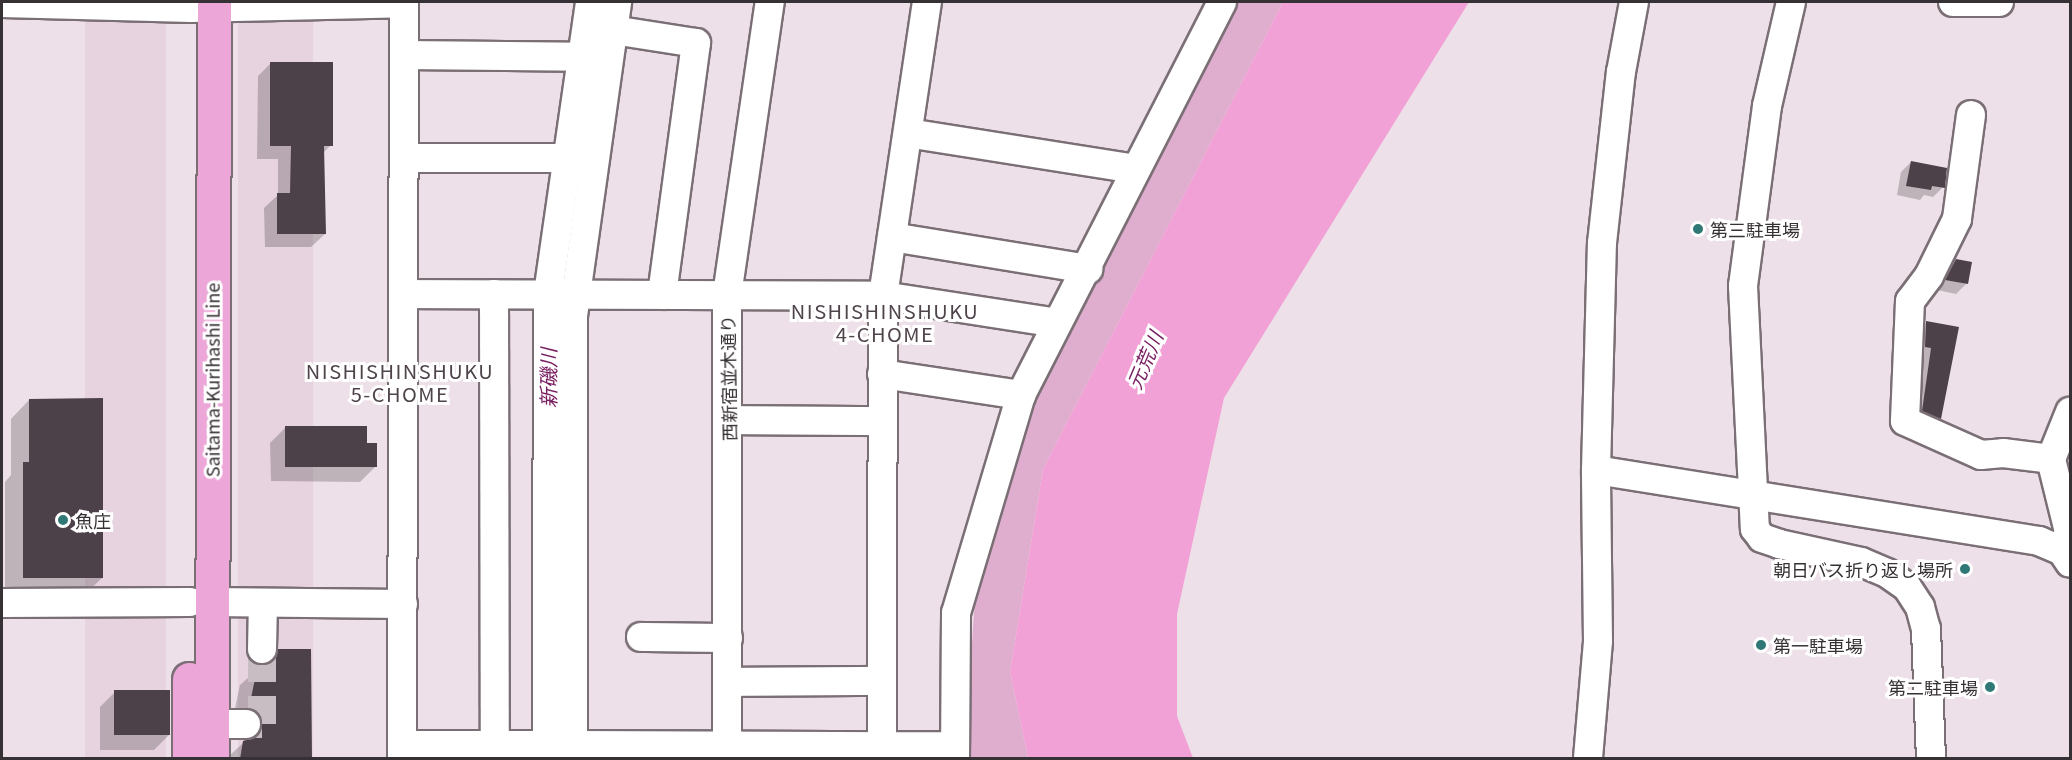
<!DOCTYPE html>
<meta charset="utf-8">
<style>
body{margin:0}
#map{position:relative;width:2072px;height:760px;overflow:hidden;background:#eee0e8;font-family:Georgia,"Noto Sans JP",serif}
div>[style]{position:absolute}
.built>*{inset:0;background:#e7d2df;transform-origin:0 0}
.green>*{inset:0;background:#dfadcd}
.water>*{inset:0;background:#f2a1d6}
.shadow>*{inset:0;background:#0003}
.building>*{inset:0;background:#4c4148;transform-origin:0 0}
.minor-tunnel>*{height:28px;margin-top:-14px;transform-origin:0;background:repeating-linear-gradient(90deg,#c9bdc4 0 28px,transparent 0 42px)}
.roads{filter:drop-shadow(2px 0 #7b6f76) drop-shadow(-2px 0 #7b6f76) drop-shadow(0 2px #7b6f76) drop-shadow(0 -2px #7b6f76)}
.minor>*{height:28px;margin:-14px;padding:0 14px;transform-origin:14px;border-radius:14px;background:#fff}
.major>*{height:33px;margin:-16.5px;padding:0 16.5px;transform-origin:16.5px;border-radius:16.5px;background:#eca6d7}
.dots>*{width:16px;height:16px;translate:-50% -50%;box-sizing:border-box;border:3px solid #fff;border-radius:50%}
span{translate:-50% -50%;white-space:nowrap;text-align:center;line-height:1.15;-webkit-text-stroke:6px #fff;paint-order:stroke}
.poi-label{font-size:18px;color:#363134}
.left{translate:0 -50%;text-align:left}
.right{translate:-100% -50%;text-align:right}
.street-label{font-size:18px;color:#363134}
.neighbourhood-label{font-size:20px;color:#4f444b;letter-spacing:1.5px}
.water-label{font-size:20px;color:#781c60;font-style:italic}
.frame{position:absolute;inset:0;border:3px solid #363134;pointer-events:none}
</style>
<div id="map">
<div class="built">
<i style="left:85px;top:2px;width:81px;height:756px"></i>
<i style="left:238px;top:2px;width:75px;height:756px"></i>
</div>
<div class="green">
<i style="clip-path:polygon(1235px 2px,1283px 2px,1043px 469px,1010px 672px,1028px 758px,964px 758px,975px 599px,1008px 448px)"></i>
</div>
<div class="water">
<i style="clip-path:polygon(1283px 2px,1469px 2px,1224px 398px,1177px 614px,1177px 716px,1193px 758px,1028px 758px,1010px 672px,1043px 469px)"></i>
</div>
<div class="shadow">
<i style="clip-path:polygon(271px 63px,331px 145px,322px 154px,325px 234px,311px 247px,265px 247px,264px 208px,278px 195px,278px 159px,257px 159px,258px 76px)"></i>
<i style="clip-path:polygon(1911px 162px,1943px 187px,1933px 197px,1924px 195px,1920px 200px,1897px 195px,1901px 172px)"></i>
<i style="clip-path:polygon(1956px 260px,1966px 284px,1956px 294px,1937px 290px)"></i>
<i style="clip-path:polygon(1926px 323px,1957px 328px,1940px 419px,1931px 427px,1914px 420px,1923px 357px,1916px 355px,1917px 332px)"></i>
<i style="clip-path:polygon(29px 400px,102px 578px,83px 596px,5px 596px,5px 482px,11px 475px,11px 419px)"></i>
<i style="clip-path:polygon(286px 427px,365px 444px,375px 467px,360px 482px,271px 481px,270px 443px)"></i>
<i style="clip-path:polygon(279px 651px,310px 758px,227px 758px,244px 742px,242px 734px,231px 727px,240px 685px)"></i>
<i style="clip-path:polygon(115px 692px,169px 735px,154px 750px,100px 750px,100px 707px)"></i>
</div>
<div class="building">
<i style="clip-path:polygon(270px 62px,333px 62px,333px 146px,324px 146px,326px 234px,277px 234px,277px 193px,290px 193px,291px 146px,270px 146px)"></i>
<i style="clip-path:polygon(1911px 161px,1947px 168px,1945px 188px,1932px 186px,1931px 190px,1906px 186px)"></i>
<i style="clip-path:polygon(1956px 259px,1972px 262px,1968px 284px,1945px 280px)"></i>
<i style="clip-path:polygon(1926px 321px,1959px 327px,1941px 419px,1922px 411px,1931px 348px,1925px 347px)"></i>
<i style="clip-path:polygon(103px 398px,103px 578px,23px 578px,23px 462px,29px 462px,29px 399px)"></i>
<i style="clip-path:polygon(285px 426px,367px 426px,367px 443px,377px 443px,377px 467px,285px 467px)"></i>
<i style="clip-path:polygon(278px 649px,311px 649px,312px 759px,240px 759px,243px 741px,255px 738px,262px 725px,260px 715px,249px 708px,258px 664px,270px 663px)"></i>
<i style="left:114px;top:690px;width:56px;height:45px"></i>
</div>
<div class="minor-tunnel">
<i style="left:246px;top:724px;width:16px"></i>
<i style="left:262px;top:724px;width:75px;rotate:-90deg"></i>
</div>
<div class="roads">
<div class="minor">
<i style="left:1791px;top:2px;width:107px;rotate:103deg"></i>
<i style="left:1767px;top:106px;width:182px;rotate:97.6deg"></i>
<i style="left:1743px;top:286px;width:243px;rotate:87.2deg"></i>
<i style="left:1755px;top:529px;width:11px;rotate:52deg"></i>
<i style="left:1762px;top:538px;width:18px;rotate:19deg"></i>
<i style="left:1779px;top:544px;width:84px;rotate:12.4deg"></i>
<i style="left:1861px;top:562px;width:28px;rotate:23deg"></i>
<i style="left:1887px;top:573px;width:24px;rotate:35deg"></i>
<i style="left:1907px;top:587px;width:24px;rotate:57deg"></i>
<i style="left:1920px;top:607px;width:23px;rotate:75deg"></i>
<i style="left:1926px;top:629px;width:129px;rotate:87.8deg"></i>
<i style="left:1953px;top:2px;width:46px"></i>
<i style="left:2px;top:3px;width:189px;rotate:1.5deg"></i>
<i style="left:191px;top:8px;width:213px;rotate:-1.3deg"></i>
<i style="left:613px;top:30px;width:84px;rotate:8.9deg"></i>
<i style="left:696px;top:43px;width:254px;rotate:97.7deg"></i>
<i style="left:404px;top:55px;width:178px;rotate:0.6deg"></i>
<i style="left:1971px;top:115px;width:105px;rotate:97.7deg"></i>
<i style="left:1957px;top:219px;width:64px;rotate:116.2deg"></i>
<i style="left:1929px;top:276px;width:31px;rotate:127deg"></i>
<i style="left:1910px;top:301px;width:120px;rotate:92.4deg"></i>
<i style="left:1905px;top:421px;width:83px;rotate:24.1deg"></i>
<i style="left:1981px;top:455px;width:22px;rotate:-5deg"></i>
<i style="left:2003px;top:453px;width:48px;rotate:7.1deg"></i>
<i style="left:908px;top:133px;width:230px;rotate:9deg"></i>
<i style="left:404px;top:158px;width:163px"></i>
<i style="left:892px;top:237px;width:199px;rotate:9.3deg"></i>
<i style="left:403px;top:294px;width:480px;rotate:0.2deg"></i>
<i style="left:883px;top:296px;width:176px;rotate:8.8deg"></i>
<i style="left:494px;top:294px;width:454px;rotate:89.9deg"></i>
<i style="left:882px;top:374px;width:141px;rotate:8.6deg"></i>
<i style="left:729px;top:420px;width:154px;rotate:0.4deg"></i>
<i style="left:1596px;top:470px;width:449px;rotate:9.1deg"></i>
<i style="left:2039px;top:541px;width:25px;rotate:23deg"></i>
<i style="left:2062px;top:551px;width:14px;rotate:56deg"></i>
<i style="left:2062px;top:551px;width:20px;rotate:-70deg"></i>
<i style="left:2069px;top:532px;width:75px;rotate:-103.9deg"></i>
<i style="left:2051px;top:459px;width:51px;rotate:-68deg"></i>
<i style="left:211px;top:602px;width:192px;rotate:0.6deg"></i>
<i style="left:2px;top:603px;width:188px;rotate:-0.3deg"></i>
<i style="left:641px;top:637px;width:87px;rotate:0.7deg"></i>
<i style="left:262px;top:649px;width:46px;rotate:-88.8deg"></i>
<i style="left:728px;top:682px;width:154px;rotate:-0.4deg"></i>
<i style="left:212px;top:724px;width:34px"></i>
<i style="left:402px;top:745px;width:145px"></i>
<i style="left:573px;top:745px;width:381px;rotate:0.2deg"></i>
<i style="left:402px;top:758px;width:756px;rotate:-89.85deg"></i>
<i style="left:547px;top:758px;width:464px;rotate:-89.9deg"></i>
<i style="left:548px;top:294px;width:295px;rotate:-81.8deg"></i>
<i style="left:573px;top:758px;width:442px;rotate:-90deg"></i>
<i style="left:573px;top:316px;width:317px;rotate:-82deg"></i>
<i style="left:727px;top:758px;width:463px;rotate:-90deg"></i>
<i style="left:727px;top:295px;width:296px;rotate:-81.7deg"></i>
<i style="left:882px;top:758px;width:462px;rotate:-89.9deg"></i>
<i style="left:883px;top:296px;width:297px;rotate:-81.5deg"></i>
<i style="left:955px;top:758px;width:145px;rotate:-89.6deg"></i>
<i style="left:956px;top:613px;width:227px;rotate:-73.4deg"></i>
<i style="left:1021px;top:395px;width:441px;rotate:-62.9deg"></i>
<i style="left:1588px;top:758px;width:117px;rotate:-85.1deg"></i>
<i style="left:1598px;top:641px;width:171px;rotate:-90.7deg"></i>
<i style="left:1596px;top:470px;width:227px;rotate:-88.5deg"></i>
<i style="left:1602px;top:243px;width:172px;rotate:-83.7deg"></i>
<i style="left:1621px;top:72px;width:71px;rotate:-79.5deg"></i>
</div>
<div class="major">
<i style="left:189px;top:758px;width:79px;rotate:-90deg"></i>
<i style="left:212px;top:758px;width:756px;rotate:-89.85deg"></i>
</div>
</div>
<div class="dots">
<i style="left:1698px;top:229px;background:#307875"></i>
<i style="left:63px;top:520px;background:#307875"></i>
<i style="left:1965px;top:569px;background:#307875"></i>
<i style="left:1761px;top:645px;background:#307875"></i>
<i style="left:1990px;top:687px;background:#307875"></i>
</div>
<div class="poi-label">
<span class="left" style="left:1710px;top:229px">第三駐車場</span>
<span class="left" style="left:75px;top:520px">魚庄</span>
<span class="right" style="left:1953px;top:569px">朝日バス折り返し場所</span>
<span class="left" style="left:1773px;top:645px">第一駐車場</span>
<span class="right" style="left:1978px;top:687px">第二駐車場</span>
</div>
<div class="street-label">
<span style="left:728px;top:378px;rotate:-91deg">西新宿並木通り</span>
<span style="left:212px;top:380px;rotate:-90deg">Saitama-Kurihashi Line</span>
</div>
<div class="neighbourhood-label">
<span style="left:885px;top:322px">NISHISHINSHUKU<br>4-CHOME</span>
<span style="left:400px;top:382px">NISHISHINSHUKU<br>5-CHOME</span>
</div>
<div class="water-label">
<span style="left:1144px;top:360px;rotate:-67deg">元荒川</span>
<span style="left:547px;top:378px;rotate:-90deg">新磯川</span>
</div>
<div class="frame"></div>
</div>
